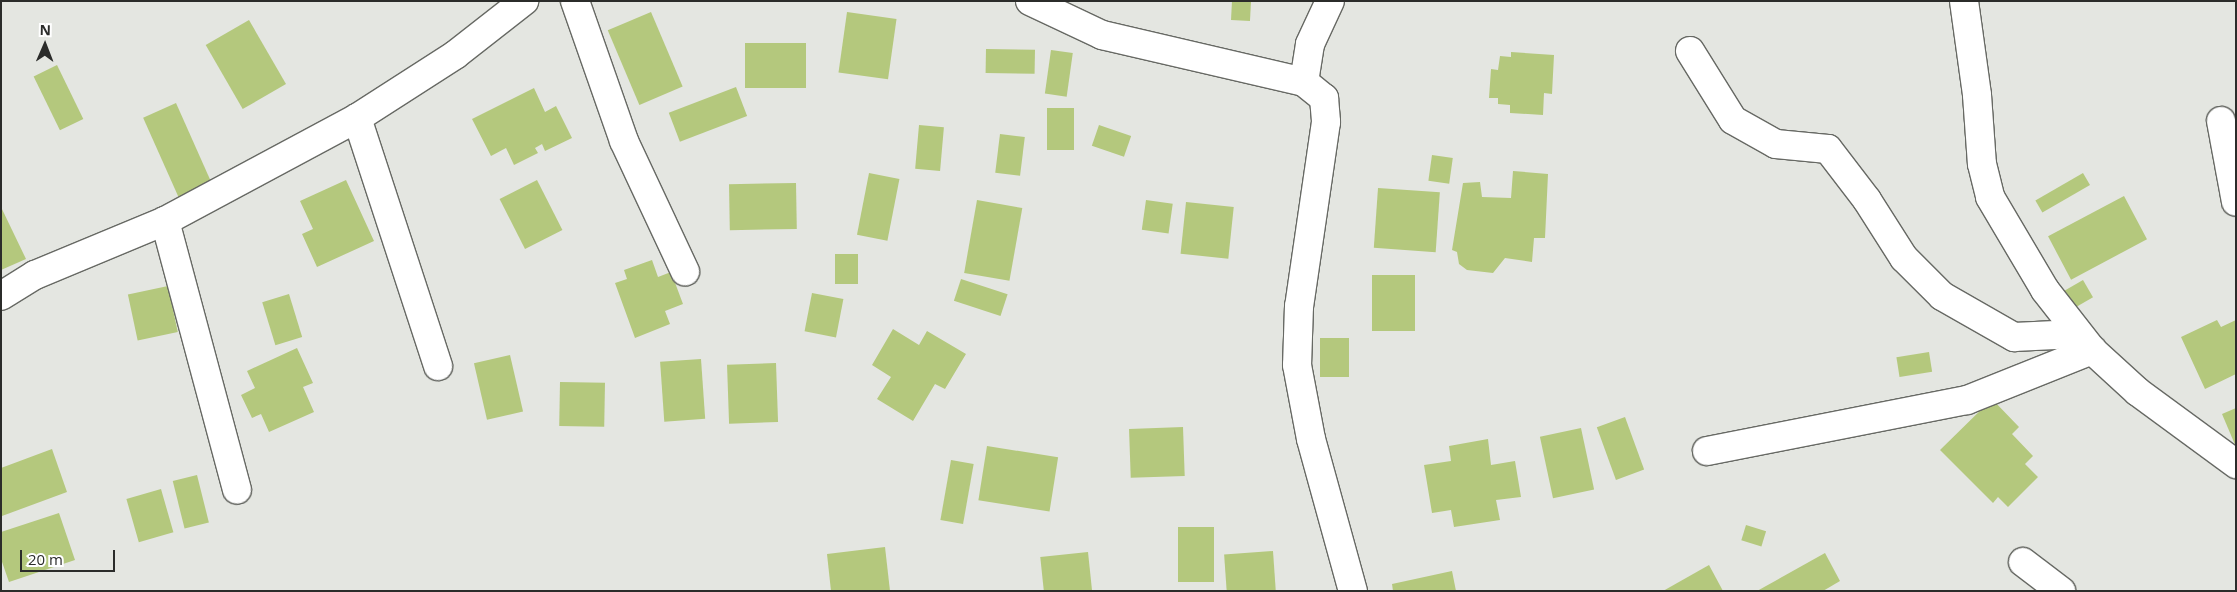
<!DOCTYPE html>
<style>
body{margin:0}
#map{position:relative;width:2237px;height:592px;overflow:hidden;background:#e4e6e1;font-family:"Open Sans",sans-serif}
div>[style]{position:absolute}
.building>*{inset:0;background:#b4c87d;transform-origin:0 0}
.roads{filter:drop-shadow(1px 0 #676964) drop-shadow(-1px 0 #676964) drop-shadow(0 1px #676964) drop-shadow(0 -1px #676964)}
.minor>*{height:28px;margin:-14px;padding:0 14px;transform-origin:14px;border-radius:14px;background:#fff}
span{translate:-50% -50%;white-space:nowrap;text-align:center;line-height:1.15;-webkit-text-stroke:5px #fff;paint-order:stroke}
.frame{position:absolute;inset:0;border:2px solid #2b2c2a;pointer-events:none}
.north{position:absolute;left:20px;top:20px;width:50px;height:50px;-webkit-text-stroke:4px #fff;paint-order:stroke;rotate:1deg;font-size:14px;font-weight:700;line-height:20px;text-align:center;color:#2b2c2a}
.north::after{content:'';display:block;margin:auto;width:18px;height:22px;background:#2b2c2a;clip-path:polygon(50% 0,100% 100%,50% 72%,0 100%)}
.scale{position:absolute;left:20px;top:550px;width:95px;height:22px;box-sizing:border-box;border:2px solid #2b2c2a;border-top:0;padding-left:6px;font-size:15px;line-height:18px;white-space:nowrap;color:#2b2c2a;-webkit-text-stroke:4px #fff;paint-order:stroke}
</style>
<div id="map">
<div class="building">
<i style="left:1232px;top:1px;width:19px;height:19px;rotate:3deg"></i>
<i style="left:651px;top:12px;width:81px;height:47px;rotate:67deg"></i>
<i style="left:847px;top:12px;width:50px;height:61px;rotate:8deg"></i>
<i style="left:249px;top:20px;width:74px;height:50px;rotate:60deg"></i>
<i style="left:745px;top:43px;width:61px;height:45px"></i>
<i style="left:986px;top:49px;width:49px;height:24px;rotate:1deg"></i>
<i style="left:1051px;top:50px;width:22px;height:44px;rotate:8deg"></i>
<i style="clip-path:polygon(1511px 52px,1554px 55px,1552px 94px,1544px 93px,1543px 115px,1510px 113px,1510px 105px,1498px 104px,1498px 98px,1489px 98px,1491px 69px,1498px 70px,1500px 56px,1511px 57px)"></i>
<i style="left:57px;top:65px;width:60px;height:26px;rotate:64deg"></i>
<i style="left:736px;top:87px;width:31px;height:72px;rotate:69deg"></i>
<i style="clip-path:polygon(534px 88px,545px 112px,556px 106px,572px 138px,545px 151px,542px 144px,535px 148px,538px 153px,514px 165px,506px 148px,491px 156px,472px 119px)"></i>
<i style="left:176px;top:103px;width:87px;height:36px;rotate:66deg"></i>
<i style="left:1047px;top:108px;width:27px;height:42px"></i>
<i style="left:919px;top:125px;width:25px;height:44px;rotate:5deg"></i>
<i style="left:1099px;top:125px;width:34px;height:22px;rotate:19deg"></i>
<i style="left:1000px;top:134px;width:25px;height:39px;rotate:7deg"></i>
<i style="left:1432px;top:155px;width:21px;height:26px;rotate:8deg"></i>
<i style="clip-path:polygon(1513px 171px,1548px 174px,1545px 238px,1534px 238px,1532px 262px,1505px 258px,1493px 273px,1467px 270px,1459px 264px,1457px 252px,1452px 250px,1463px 183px,1480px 182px,1482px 197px,1511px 198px)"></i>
<i style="left:869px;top:173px;width:31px;height:63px;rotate:11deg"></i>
<i style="left:2083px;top:173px;width:14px;height:55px;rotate:60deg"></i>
<i style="clip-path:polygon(346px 180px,374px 241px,317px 267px,302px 234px,313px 229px,300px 201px)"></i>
<i style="left:537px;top:180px;width:56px;height:42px;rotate:63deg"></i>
<i style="left:796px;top:183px;width:46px;height:67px;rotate:89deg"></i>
<i style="left:1378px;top:188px;width:62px;height:60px;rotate:4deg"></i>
<i style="left:2124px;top:196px;width:49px;height:86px;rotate:62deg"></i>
<i style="left:977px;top:200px;width:46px;height:74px;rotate:10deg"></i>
<i style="left:1146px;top:200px;width:27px;height:30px;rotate:8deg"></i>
<i style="left:1186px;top:202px;width:48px;height:52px;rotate:6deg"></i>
<i style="clip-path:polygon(1px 207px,26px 259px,1px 270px)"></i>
<i style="left:835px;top:254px;width:23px;height:30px"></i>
<i style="clip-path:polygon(652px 260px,658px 277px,671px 272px,683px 304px,665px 311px,670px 324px,635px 338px,615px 283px,627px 279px,624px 270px)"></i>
<i style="left:1372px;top:275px;width:43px;height:56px"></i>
<i style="left:961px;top:279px;width:49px;height:23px;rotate:18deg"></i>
<i style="left:2083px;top:280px;width:20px;height:23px;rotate:60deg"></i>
<i style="left:168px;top:286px;width:47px;height:41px;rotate:78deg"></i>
<i style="left:812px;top:293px;width:32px;height:39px;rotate:11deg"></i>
<i style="left:289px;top:294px;width:45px;height:28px;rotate:73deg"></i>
<i style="clip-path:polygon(2217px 320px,2221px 327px,2236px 320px,2236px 374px,2205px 389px,2181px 337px)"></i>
<i style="clip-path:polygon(893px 329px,919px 345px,927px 331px,966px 354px,945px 389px,935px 384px,913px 421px,877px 399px,891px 377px,872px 365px)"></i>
<i style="left:1320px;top:338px;width:29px;height:39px"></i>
<i style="clip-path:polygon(297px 348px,313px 383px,303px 387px,314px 412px,269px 432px,261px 414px,252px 418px,241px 395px,255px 388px,247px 371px)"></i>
<i style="left:1929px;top:352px;width:20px;height:33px;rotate:81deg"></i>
<i style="left:510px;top:355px;width:58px;height:37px;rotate:77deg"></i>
<i style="left:701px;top:359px;width:60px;height:41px;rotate:86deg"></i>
<i style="left:776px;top:363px;width:59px;height:49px;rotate:88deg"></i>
<i style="left:560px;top:382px;width:45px;height:44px;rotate:1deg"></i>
<i style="clip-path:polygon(1992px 399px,2019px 427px,2012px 434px,2033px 456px,2025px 464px,2038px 477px,2008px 507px,1998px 497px,1993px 503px,1940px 450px)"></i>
<i style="clip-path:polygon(2236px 408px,2236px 447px,2222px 414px)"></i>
<i style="left:1625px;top:417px;width:56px;height:30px;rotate:70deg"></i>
<i style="left:1183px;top:427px;width:49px;height:54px;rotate:88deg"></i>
<i style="left:1581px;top:428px;width:63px;height:42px;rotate:78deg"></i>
<i style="clip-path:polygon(1488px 439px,1491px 465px,1515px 461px,1521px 497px,1496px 500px,1500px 520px,1454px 527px,1451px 510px,1432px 513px,1424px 465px,1451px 461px,1449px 446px)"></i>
<i style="left:987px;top:446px;width:72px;height:55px;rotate:9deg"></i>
<i style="clip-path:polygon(52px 449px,67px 492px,2px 516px,1px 468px)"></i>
<i style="left:951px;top:460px;width:23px;height:61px;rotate:10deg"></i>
<i style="left:197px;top:475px;width:49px;height:25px;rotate:76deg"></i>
<i style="left:161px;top:489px;width:45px;height:36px;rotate:74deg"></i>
<i style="clip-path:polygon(59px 513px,75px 560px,9px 582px,1px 559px,1px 532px)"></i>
<i style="left:1746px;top:525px;width:21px;height:16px;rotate:17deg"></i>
<i style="left:1178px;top:527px;width:36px;height:55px"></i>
<i style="clip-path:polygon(885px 547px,890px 591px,831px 591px,827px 554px)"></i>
<i style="left:1273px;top:551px;width:40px;height:49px;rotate:86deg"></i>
<i style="left:1088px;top:552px;width:39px;height:48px;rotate:84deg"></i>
<i style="clip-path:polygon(1825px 553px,1840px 581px,1823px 591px,1757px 591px)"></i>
<i style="clip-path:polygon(1709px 565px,1723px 591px,1663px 591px)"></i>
<i style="clip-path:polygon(1452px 571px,1456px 591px,1393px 591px,1392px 584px)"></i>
</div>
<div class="roads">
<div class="minor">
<i style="left:575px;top:1px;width:148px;rotate:70.7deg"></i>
<i style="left:624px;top:141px;width:144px;rotate:64.9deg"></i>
<i style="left:1030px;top:1px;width:80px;rotate:25.3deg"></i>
<i style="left:1102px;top:35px;width:207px;rotate:13.1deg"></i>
<i style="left:1304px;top:82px;width:38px;rotate:-81deg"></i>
<i style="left:1310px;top:44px;width:47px;rotate:-65.1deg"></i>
<i style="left:1964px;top:1px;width:95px;rotate:82.1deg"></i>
<i style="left:1977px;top:95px;width:69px;rotate:85.9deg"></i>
<i style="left:1982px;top:164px;width:34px;rotate:76deg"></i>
<i style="left:1990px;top:197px;width:108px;rotate:59.4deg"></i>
<i style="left:2045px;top:290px;width:76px;rotate:51.9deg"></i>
<i style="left:2092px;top:350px;width:62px;rotate:42.4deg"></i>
<i style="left:2138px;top:392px;width:122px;rotate:36.3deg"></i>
<i style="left:1690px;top:51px;width:81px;rotate:58.1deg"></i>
<i style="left:1733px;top:120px;width:49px;rotate:29.2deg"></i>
<i style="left:1776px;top:144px;width:52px;rotate:5.5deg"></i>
<i style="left:1828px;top:149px;width:64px;rotate:52.6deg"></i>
<i style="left:1867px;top:200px;width:69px;rotate:57.5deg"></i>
<i style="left:1904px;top:258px;width:54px;rotate:45deg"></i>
<i style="left:1942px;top:296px;width:83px;rotate:29.7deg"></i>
<i style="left:2014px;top:337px;width:62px;rotate:-2.8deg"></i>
<i style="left:1304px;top:82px;width:26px;rotate:39deg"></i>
<i style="left:1324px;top:98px;width:24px;rotate:85deg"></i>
<i style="left:1326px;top:122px;width:186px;rotate:98.3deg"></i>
<i style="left:1299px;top:306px;width:59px;rotate:91.9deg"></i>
<i style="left:1297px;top:365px;width:75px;rotate:79.3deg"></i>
<i style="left:1311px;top:439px;width:158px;rotate:74.6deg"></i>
<i style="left:357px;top:118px;width:261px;rotate:71.9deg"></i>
<i style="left:2221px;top:121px;width:82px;rotate:79.5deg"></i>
<i style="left:165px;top:221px;width:278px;rotate:75deg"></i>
<i style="left:1px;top:296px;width:40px;rotate:-32deg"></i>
<i style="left:35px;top:275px;width:141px;rotate:-22.6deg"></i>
<i style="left:165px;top:221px;width:218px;rotate:-28.2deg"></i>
<i style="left:357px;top:118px;width:117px;rotate:-32.7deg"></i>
<i style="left:455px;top:55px;width:88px;rotate:-38deg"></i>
<i style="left:1707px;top:451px;width:265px;rotate:-11.1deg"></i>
<i style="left:1967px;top:400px;width:135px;rotate:-21.8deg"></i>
<i style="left:2023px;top:562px;width:48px;rotate:37.3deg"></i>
</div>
</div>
<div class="frame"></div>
<div class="north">N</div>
<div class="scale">20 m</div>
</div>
